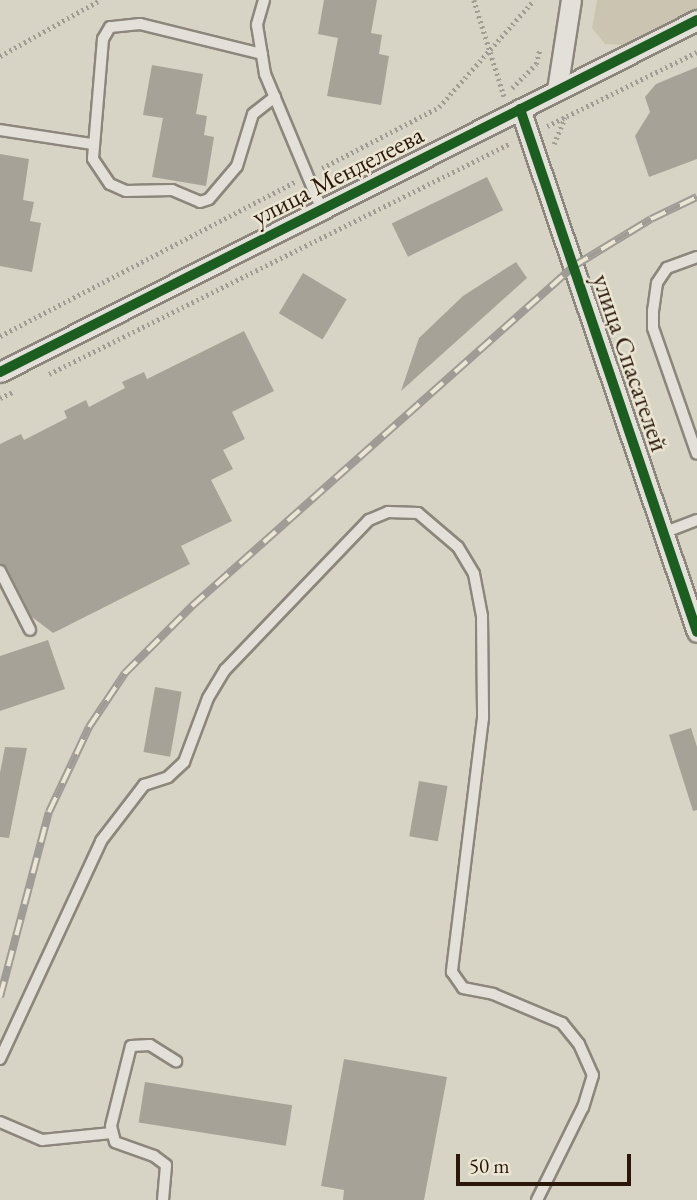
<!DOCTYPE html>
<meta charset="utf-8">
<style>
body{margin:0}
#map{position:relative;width:697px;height:1200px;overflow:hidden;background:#d8d4c5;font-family:"EB Garamond",serif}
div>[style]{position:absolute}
.green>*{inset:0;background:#cbc4b0}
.building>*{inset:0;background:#a6a297;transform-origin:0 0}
.path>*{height:4.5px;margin-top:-2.25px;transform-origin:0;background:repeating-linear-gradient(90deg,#9f9b95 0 2px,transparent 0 5.5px)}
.roads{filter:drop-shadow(2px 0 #8c867c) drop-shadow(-2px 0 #8c867c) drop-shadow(0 2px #8c867c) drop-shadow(0 -2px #8c867c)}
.service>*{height:10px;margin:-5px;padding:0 5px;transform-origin:5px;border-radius:5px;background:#e2e0d8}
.minor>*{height:19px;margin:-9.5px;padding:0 9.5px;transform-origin:9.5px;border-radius:9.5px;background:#e2e0d8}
.rail>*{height:8px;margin-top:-4px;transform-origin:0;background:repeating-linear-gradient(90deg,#ebe6d4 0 16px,#9f9b95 0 32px);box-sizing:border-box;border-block:2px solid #9f9b95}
.cycleway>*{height:10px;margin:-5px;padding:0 5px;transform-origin:5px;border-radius:5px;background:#1b5e20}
span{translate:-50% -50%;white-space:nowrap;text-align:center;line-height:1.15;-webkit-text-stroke:5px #ebe6d4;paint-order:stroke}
.street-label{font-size:26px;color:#2a1709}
.scale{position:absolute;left:456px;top:1154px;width:175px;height:32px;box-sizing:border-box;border:4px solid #2a1709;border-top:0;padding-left:9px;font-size:21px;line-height:24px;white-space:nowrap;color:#2a1709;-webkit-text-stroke:5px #ebe6d4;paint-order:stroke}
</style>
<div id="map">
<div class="green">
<i style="clip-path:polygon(597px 0,697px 0,697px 9px,626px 45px,605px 44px,592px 28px)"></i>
</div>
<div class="building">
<i style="clip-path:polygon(324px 0,377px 0,371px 33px,382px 35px,379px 54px,389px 56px,381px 105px,327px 96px,338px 38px,318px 34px)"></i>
<i style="clip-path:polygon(152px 65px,203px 74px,196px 114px,207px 116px,204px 135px,214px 137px,206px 186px,152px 177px,163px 118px,143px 115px)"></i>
<i style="clip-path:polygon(697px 67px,697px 159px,649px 177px,635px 136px,650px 112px,645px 97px,656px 84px)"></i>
<i style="clip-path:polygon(0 154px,29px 159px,23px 200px,34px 202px,30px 221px,41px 223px,32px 272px,0 266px)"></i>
<i style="left:487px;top:177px;width:37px;height:106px;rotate:64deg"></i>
<i style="clip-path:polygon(516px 262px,527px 278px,401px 391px,419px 338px,463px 296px)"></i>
<i style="left:303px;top:273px;width:51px;height:47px;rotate:31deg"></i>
<i style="clip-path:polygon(244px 331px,274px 391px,232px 412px,245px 439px,223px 450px,233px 469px,211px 480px,232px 521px,181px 546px,190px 564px,53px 633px,32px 617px,7px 568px,0 564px,0 444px,21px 434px,24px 440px,67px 418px,64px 411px,86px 400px,89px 407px,125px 388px,122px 382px,144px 372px,147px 379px)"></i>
<i style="clip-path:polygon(48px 640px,65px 689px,0 711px,0 656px)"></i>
<i style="left:155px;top:687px;width:27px;height:66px;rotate:10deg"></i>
<i style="clip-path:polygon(691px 728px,697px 747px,697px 810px,693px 811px,669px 735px)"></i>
<i style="clip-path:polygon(5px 747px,27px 748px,9px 838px,0 837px,0 773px)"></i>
<i style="left:419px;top:781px;width:29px;height:56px;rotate:10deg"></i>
<i style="clip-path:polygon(344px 1059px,447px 1077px,424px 1200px,343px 1200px,344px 1190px,321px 1186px)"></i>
<i style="left:145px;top:1082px;width:149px;height:41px;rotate:9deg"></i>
</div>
<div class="path">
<i style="left:474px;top:0;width:101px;rotate:72.6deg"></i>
<i style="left:0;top:56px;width:115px;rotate:-29.2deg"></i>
<i style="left:512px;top:88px;width:34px;rotate:-45deg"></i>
<i style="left:536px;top:64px;width:16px;rotate:-76deg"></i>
<i style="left:547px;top:126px;width:167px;rotate:-26.3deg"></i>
<i style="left:554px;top:144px;width:29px;rotate:-68deg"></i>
<i style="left:322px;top:168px;width:132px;rotate:-27.5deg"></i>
<i style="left:439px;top:107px;width:143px;rotate:-48.4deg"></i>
<i style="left:0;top:336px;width:333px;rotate:-27.6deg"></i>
<i style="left:49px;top:374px;width:517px;rotate:-26.57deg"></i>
<i style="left:0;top:398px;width:14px;rotate:-25deg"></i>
</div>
<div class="roads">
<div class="service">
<i style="left:264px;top:0;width:26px;rotate:106deg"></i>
<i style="left:257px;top:25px;width:50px;rotate:80.7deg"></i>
<i style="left:265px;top:74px;width:147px;rotate:67.3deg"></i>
<i style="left:262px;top:54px;width:126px;rotate:-166.2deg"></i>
<i style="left:140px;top:24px;width:30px;rotate:174deg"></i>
<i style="left:110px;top:27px;width:14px;rotate:120deg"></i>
<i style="left:103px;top:39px;width:120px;rotate:94.8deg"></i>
<i style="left:93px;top:159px;width:30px;rotate:56deg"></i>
<i style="left:110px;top:184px;width:17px;rotate:24deg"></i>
<i style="left:126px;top:191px;width:46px;rotate:-1.2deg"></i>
<i style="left:172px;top:190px;width:30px;rotate:23deg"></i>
<i style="left:200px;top:202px;width:9px;rotate:-18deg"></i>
<i style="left:209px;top:199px;width:43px;rotate:-49.7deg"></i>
<i style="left:237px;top:166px;width:54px;rotate:-72.9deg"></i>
<i style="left:253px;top:114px;width:28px;rotate:-38deg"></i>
<i style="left:0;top:130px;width:92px;rotate:8.7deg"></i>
<i style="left:697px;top:257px;width:32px;rotate:160deg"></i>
<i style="left:667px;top:268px;width:18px;rotate:124deg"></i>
<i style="left:657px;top:283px;width:27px;rotate:98deg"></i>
<i style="left:653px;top:310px;width:18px;rotate:90deg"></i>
<i style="left:653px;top:328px;width:133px;rotate:70.8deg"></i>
<i style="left:663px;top:533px;width:36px;rotate:-21deg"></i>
<i style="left:0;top:571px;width:66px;rotate:63deg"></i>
<i style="left:0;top:1059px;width:240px;rotate:-65.1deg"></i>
<i style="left:101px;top:841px;width:71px;rotate:-52.5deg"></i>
<i style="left:144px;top:785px;width:25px;rotate:-18deg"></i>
<i style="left:168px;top:777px;width:22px;rotate:-43deg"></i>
<i style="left:184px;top:762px;width:68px;rotate:-69.4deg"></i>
<i style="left:208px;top:698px;width:33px;rotate:-59deg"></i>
<i style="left:225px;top:670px;width:208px;rotate:-46.2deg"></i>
<i style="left:369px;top:520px;width:21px;rotate:-23deg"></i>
<i style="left:388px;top:512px;width:30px;rotate:2deg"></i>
<i style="left:418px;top:513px;width:52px;rotate:40.4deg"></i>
<i style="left:458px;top:547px;width:31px;rotate:59deg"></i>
<i style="left:474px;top:574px;width:43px;rotate:79.2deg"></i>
<i style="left:482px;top:616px;width:102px;rotate:89.4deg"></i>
<i style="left:483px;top:718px;width:256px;rotate:97deg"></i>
<i style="left:452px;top:972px;width:19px;rotate:55deg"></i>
<i style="left:463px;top:988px;width:31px;rotate:11deg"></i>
<i style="left:493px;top:994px;width:75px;rotate:22.8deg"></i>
<i style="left:562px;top:1023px;width:27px;rotate:51deg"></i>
<i style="left:579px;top:1044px;width:34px;rotate:66deg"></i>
<i style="left:593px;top:1075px;width:34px;rotate:107deg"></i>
<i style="left:583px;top:1107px;width:104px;rotate:116.3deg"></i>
<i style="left:0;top:1122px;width:46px;rotate:23.2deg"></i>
<i style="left:42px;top:1140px;width:70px;rotate:-5.7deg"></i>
<i style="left:163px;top:1200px;width:35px;rotate:-85deg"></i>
<i style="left:166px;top:1165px;width:15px;rotate:-143deg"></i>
<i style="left:154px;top:1156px;width:41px;rotate:-160.3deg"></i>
<i style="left:115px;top:1142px;width:16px;rotate:-104deg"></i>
<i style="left:111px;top:1126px;width:82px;rotate:-76deg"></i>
<i style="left:131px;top:1046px;width:19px;rotate:-3deg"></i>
<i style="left:150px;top:1045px;width:31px;rotate:32deg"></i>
</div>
<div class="minor">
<i style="left:557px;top:90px;width:91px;rotate:-81.2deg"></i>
<i style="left:520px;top:109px;width:552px;rotate:71.3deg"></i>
<i style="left:0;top:372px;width:781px;rotate:-26.79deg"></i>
</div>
</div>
<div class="rail">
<i style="left:0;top:997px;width:191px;rotate:-75.2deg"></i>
<i style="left:49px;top:812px;width:94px;rotate:-64.8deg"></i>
<i style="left:89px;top:727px;width:65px;rotate:-56.3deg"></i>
<i style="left:125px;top:673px;width:95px;rotate:-45deg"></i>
<i style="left:192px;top:606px;width:511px;rotate:-41.67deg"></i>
<i style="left:574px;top:266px;width:90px;rotate:-31.4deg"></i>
<i style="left:651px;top:219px;width:51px;rotate:-25.6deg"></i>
</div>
<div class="cycleway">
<i style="left:520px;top:109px;width:552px;rotate:71.3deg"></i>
<i style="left:0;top:372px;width:781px;rotate:-26.79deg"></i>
</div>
<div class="street-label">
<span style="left:338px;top:176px;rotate:-27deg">улица Менделеева</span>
<span style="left:630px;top:363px;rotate:71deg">улица Спасателей</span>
</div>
<div class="scale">50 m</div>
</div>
